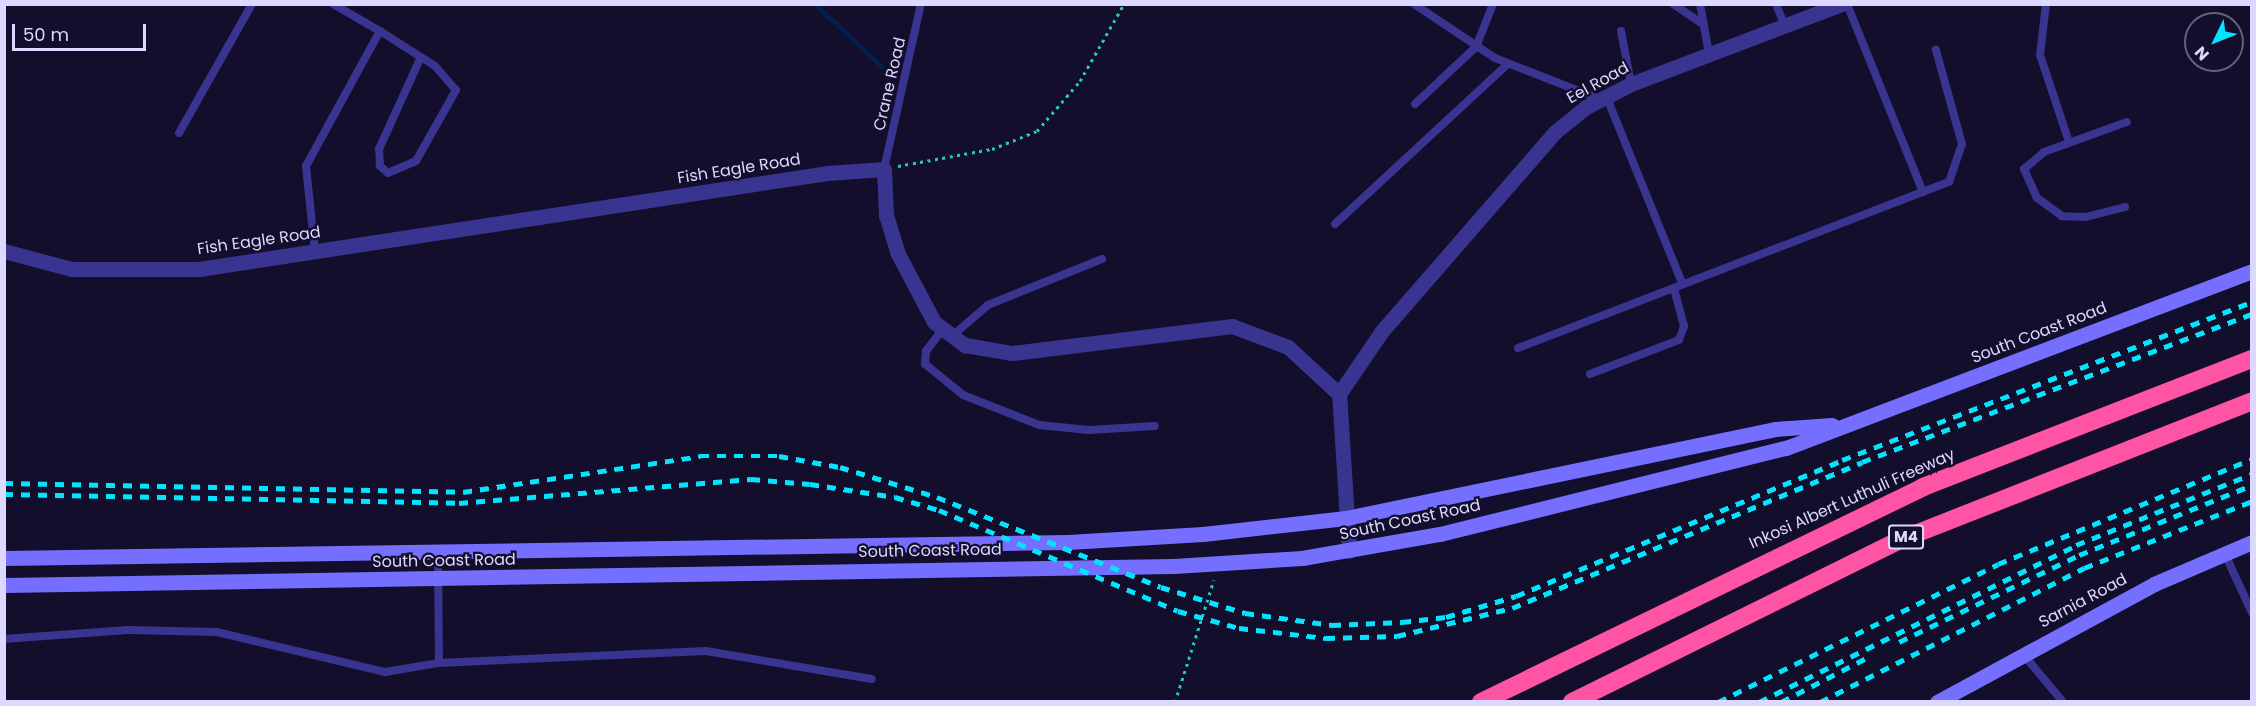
<!DOCTYPE html>
<style>
body{margin:0}
#map{position:relative;width:2256px;height:706px;overflow:hidden;background:#130e2b;font-family:Poppins,sans-serif}
div>[style]{position:absolute}
.stream>*{height:5px;margin:-2.5px;padding:0 2.5px;transform-origin:2.5px;border-radius:2.5px;background:#051f4d}
.path>*{height:3px;margin-top:-1.5px;transform-origin:0;background:repeating-linear-gradient(90deg,#23c8bf 0 3px,transparent 0 7.5px)}
.lane>*{height:8px;margin:-4px;padding:0 4px;transform-origin:4px;border-radius:4px;background:#39348f}
.street>*{height:15px;margin:-7.5px;padding:0 7.5px;transform-origin:7.5px;border-radius:7.5px;background:#39348f}
.secondary>*{height:15px;margin:-7.5px;padding:0 7.5px;transform-origin:7.5px;border-radius:7.5px;background:#746fff}
.highway>*{height:18px;margin:-9px;padding:0 9px;transform-origin:9px;border-radius:9px;background:#ff53a4}
.rail>*{height:4.5px;margin-top:-2.25px;transform-origin:0;background:repeating-linear-gradient(90deg,#04e4ff 0 9px,transparent 0 17px)}
span{translate:-50% -50%;white-space:nowrap;text-align:center;line-height:1.15;-webkit-text-stroke:4.5px #130e2b;paint-order:stroke}
.shield-label span{padding:2px 4px;background:#130e2b;border:2px solid;border-radius:4px;-webkit-text-stroke-width:0}
.shield-label{font-size:15px;color:#ddd8ff;font-weight:700}
.street-label{font-size:16px;color:#ddd8ff}
.frame{position:absolute;inset:0;border:6px solid #ddd8ff;pointer-events:none}
.north{position:absolute;left:2184px;top:12px;width:60px;height:60px;box-sizing:border-box;background:#130e2b;border:2px solid #645f80;border-radius:50%;rotate:227deg;font-size:16px;font-weight:700;line-height:24px;text-align:center;color:#ddd8ff}
.north::after{content:'';display:block;margin:auto;width:21px;height:27px;background:#04e4ff;clip-path:polygon(50% 0,100% 100%,50% 72%,0 100%)}
.scale{position:absolute;left:12px;top:24px;width:134px;height:27px;box-sizing:border-box;border:3px solid #ddd8ff;border-top:0;padding-left:8px;font-size:18px;line-height:21px;white-space:nowrap;color:#ddd8ff;-webkit-text-stroke:4px #130e2b;paint-order:stroke}
</style>
<div id="map">
<div class="stream">
<i style="left:815px;top:4px;width:91px;rotate:43.2deg"></i>
</div>
<div class="path">
<i style="left:898px;top:166px;width:96px;rotate:-10.3deg"></i>
<i style="left:992px;top:149px;width:48px;rotate:-21.8deg"></i>
<i style="left:1037px;top:131px;width:66px;rotate:-49.3deg"></i>
<i style="left:1080px;top:81px;width:89px;rotate:-60.3deg"></i>
<i style="left:1175px;top:702px;width:128px;rotate:-72.3deg"></i>
</div>
<div class="lane">
<i style="left:333px;top:4px;width:54px;rotate:29.9deg"></i>
<i style="left:380px;top:31px;width:65px;rotate:32.5deg"></i>
<i style="left:435px;top:66px;width:32px;rotate:49deg"></i>
<i style="left:456px;top:90px;width:81px;rotate:119.4deg"></i>
<i style="left:416px;top:161px;width:30px;rotate:157deg"></i>
<i style="left:388px;top:173px;width:11px;rotate:-139deg"></i>
<i style="left:380px;top:166px;width:17px;rotate:-93deg"></i>
<i style="left:379px;top:149px;width:101px;rotate:-65.5deg"></i>
<i style="left:1414px;top:4px;width:97px;rotate:33.7deg"></i>
<i style="left:1495px;top:58px;width:123px;rotate:21.5deg"></i>
<i style="left:1609px;top:103px;width:196px;rotate:67.9deg"></i>
<i style="left:1673px;top:4px;width:37px;rotate:34deg"></i>
<i style="left:1700px;top:4px;width:51px;rotate:79.8deg"></i>
<i style="left:1776px;top:4px;width:24px;rotate:68deg"></i>
<i style="left:1847px;top:4px;width:203px;rotate:68deg"></i>
<i style="left:2046px;top:4px;width:51px;rotate:96.7deg"></i>
<i style="left:2040px;top:55px;width:92px;rotate:71.6deg"></i>
<i style="left:1621px;top:31px;width:54px;rotate:79.3deg"></i>
<i style="left:1415px;top:104px;width:83px;rotate:-43.1deg"></i>
<i style="left:1476px;top:47px;width:46px;rotate:-68.4deg"></i>
<i style="left:179px;top:133px;width:148px;rotate:-60.5deg"></i>
<i style="left:884px;top:169px;width:169px;rotate:-77.4deg"></i>
<i style="left:2125px;top:207px;width:40px;rotate:165.6deg"></i>
<i style="left:2086px;top:217px;width:24px;rotate:-178deg"></i>
<i style="left:2062px;top:216px;width:31px;rotate:-144deg"></i>
<i style="left:2037px;top:198px;width:32px;rotate:-114deg"></i>
<i style="left:2024px;top:169px;width:26px;rotate:-40deg"></i>
<i style="left:2044px;top:152px;width:88px;rotate:-19.9deg"></i>
<i style="left:1335px;top:224px;width:236px;rotate:-42.8deg"></i>
<i style="left:315px;top:252px;width:86px;rotate:-96deg"></i>
<i style="left:306px;top:166px;width:154px;rotate:-61.3deg"></i>
<i style="left:942px;top:330px;width:26px;rotate:127deg"></i>
<i style="left:926px;top:351px;width:13px;rotate:94deg"></i>
<i style="left:925px;top:364px;width:49px;rotate:39.2deg"></i>
<i style="left:963px;top:395px;width:82px;rotate:21.5deg"></i>
<i style="left:1039px;top:425px;width:50px;rotate:5.7deg"></i>
<i style="left:1089px;top:430px;width:66px;rotate:-3.5deg"></i>
<i style="left:951px;top:337px;width:49px;rotate:-40.9deg"></i>
<i style="left:988px;top:305px;width:123px;rotate:-22deg"></i>
<i style="left:1518px;top:348px;width:462px;rotate:-21.1deg"></i>
<i style="left:1949px;top:182px;width:40px;rotate:-71.1deg"></i>
<i style="left:1962px;top:144px;width:98px;rotate:-105.5deg"></i>
<i style="left:1590px;top:374px;width:95px;rotate:-20.9deg"></i>
<i style="left:1679px;top:340px;width:15px;rotate:-70deg"></i>
<i style="left:1684px;top:326px;width:39px;rotate:-105deg"></i>
<i style="left:438px;top:552px;width:111px;rotate:89.5deg"></i>
<i style="left:439px;top:663px;width:267px;rotate:-2.6deg"></i>
<i style="left:706px;top:651px;width:168px;rotate:9.6deg"></i>
<i style="left:2224px;top:552px;width:67px;rotate:65.3deg"></i>
<i style="left:4px;top:639px;width:124px;rotate:-4.2deg"></i>
<i style="left:128px;top:630px;width:89px;rotate:1.3deg"></i>
<i style="left:217px;top:632px;width:173px;rotate:13.4deg"></i>
<i style="left:385px;top:672px;width:55px;rotate:-9.5deg"></i>
<i style="left:2023px;top:654px;width:62px;rotate:50.2deg"></i>
</div>
<div class="street">
<i style="left:4px;top:251px;width:69px;rotate:15deg"></i>
<i style="left:71px;top:269px;width:128px"></i>
<i style="left:199px;top:269px;width:635px;rotate:-8.69deg"></i>
<i style="left:827px;top:173px;width:57px;rotate:-4deg"></i>
<i style="left:884px;top:169px;width:46px;rotate:87.5deg"></i>
<i style="left:886px;top:215px;width:39px;rotate:73deg"></i>
<i style="left:897px;top:252px;width:79px;rotate:62.1deg"></i>
<i style="left:934px;top:322px;width:39px;rotate:37deg"></i>
<i style="left:965px;top:345px;width:48px;rotate:9.7deg"></i>
<i style="left:1012px;top:353px;width:222px;rotate:-7deg"></i>
<i style="left:1232px;top:326px;width:60px;rotate:20.6deg"></i>
<i style="left:1288px;top:347px;width:69px;rotate:42.7deg"></i>
<i style="left:1349px;top:551px;width:157px;rotate:-93.6deg"></i>
<i style="left:1339px;top:394px;width:76px;rotate:-55.7deg"></i>
<i style="left:1382px;top:331px;width:264px;rotate:-49deg"></i>
<i style="left:1555px;top:132px;width:40px;rotate:-39deg"></i>
<i style="left:1586px;top:107px;width:51px;rotate:-27.1deg"></i>
<i style="left:1631px;top:84px;width:226px;rotate:-20.8deg"></i>
</div>
<div class="secondary">
<i style="left:4px;top:558px;width:1064px;rotate:-0.86deg"></i>
<i style="left:1068px;top:542px;width:135px;rotate:-3.4deg"></i>
<i style="left:1203px;top:534px;width:144px;rotate:-6.4deg"></i>
<i style="left:1346px;top:518px;width:438px;rotate:-11.7deg"></i>
<i style="left:1775px;top:429px;width:57px;rotate:-4deg"></i>
<i style="left:4px;top:585px;width:1170px;rotate:-0.93deg"></i>
<i style="left:1174px;top:566px;width:128px;rotate:-3.6deg"></i>
<i style="left:1302px;top:558px;width:140px;rotate:-9.9deg"></i>
<i style="left:1440px;top:534px;width:357px;rotate:-14deg"></i>
<i style="left:1786px;top:448px;width:498px;rotate:-20.8deg"></i>
<i style="left:1937px;top:702px;width:247px;rotate:-28.5deg"></i>
<i style="left:2154px;top:584px;width:107px;rotate:-23.2deg"></i>
</div>
<div class="highway">
<i style="left:1481px;top:702px;width:492px;rotate:-25.9deg"></i>
<i style="left:1923px;top:487px;width:353px;rotate:-21.3deg"></i>
<i style="left:1572px;top:702px;width:366px;rotate:-26.3deg"></i>
<i style="left:1900px;top:540px;width:378px;rotate:-21.5deg"></i>
</div>
<div class="rail">
<i style="left:4px;top:483px;width:459px;rotate:1.1deg"></i>
<i style="left:463px;top:492px;width:240px;rotate:-8.6deg"></i>
<i style="left:700px;top:456px;width:79px"></i>
<i style="left:779px;top:456px;width:62px;rotate:10.2deg"></i>
<i style="left:840px;top:467px;width:102px;rotate:17.2deg"></i>
<i style="left:937px;top:497px;width:241px;rotate:21.9deg"></i>
<i style="left:1161px;top:587px;width:88px;rotate:17.2deg"></i>
<i style="left:1245px;top:613px;width:88px;rotate:7.9deg"></i>
<i style="left:1332px;top:625px;width:70px;rotate:-2.5deg"></i>
<i style="left:1402px;top:622px;width:44px;rotate:-6.5deg"></i>
<i style="left:1446px;top:617px;width:73px;rotate:-16.7deg"></i>
<i style="left:1516px;top:596px;width:353px;rotate:-22.6deg"></i>
<i style="left:1842px;top:460px;width:439px;rotate:-21.1deg"></i>
<i style="left:4px;top:494px;width:455px;rotate:1.1deg"></i>
<i style="left:459px;top:503px;width:293px;rotate:-4.7deg"></i>
<i style="left:751px;top:479px;width:59px;rotate:4.8deg"></i>
<i style="left:810px;top:484px;width:86px;rotate:8.7deg"></i>
<i style="left:895px;top:497px;width:46px;rotate:16.5deg"></i>
<i style="left:939px;top:510px;width:259px;rotate:22.9deg"></i>
<i style="left:1178px;top:611px;width:63px;rotate:15.6deg"></i>
<i style="left:1239px;top:628px;width:88px;rotate:6.6deg"></i>
<i style="left:1326px;top:638px;width:71px;rotate:-1.6deg"></i>
<i style="left:1397px;top:636px;width:118px;rotate:-13.7deg"></i>
<i style="left:1512px;top:608px;width:379px;rotate:-22.6deg"></i>
<i style="left:1862px;top:462px;width:417px;rotate:-20.8deg"></i>
<i style="left:1899px;top:642px;width:200px;rotate:-25.8deg"></i>
<i style="left:2079px;top:555px;width:187px;rotate:-22deg"></i>
<i style="left:1718px;top:702px;width:312px;rotate:-26.2deg"></i>
<i style="left:1998px;top:564px;width:275px;rotate:-22.5deg"></i>
<i style="left:1759px;top:702px;width:354px;rotate:-26.3deg"></i>
<i style="left:2076px;top:545px;width:190px;rotate:-22deg"></i>
<i style="left:1781px;top:702px;width:102px;rotate:-27.3deg"></i>
<i style="left:1820px;top:702px;width:296px;rotate:-26.9deg"></i>
<i style="left:2084px;top:568px;width:181px;rotate:-21.7deg"></i>
</div>
<div class="shield-label">
<span style="left:1906px;top:537px">M4</span>
</div>
<div class="street-label">
<span style="left:1598px;top:83px;rotate:-29deg">Eel Road</span>
<span style="left:890px;top:84px;rotate:-77deg">Crane Road</span>
<span style="left:739px;top:169px;rotate:-9deg">Fish Eagle Road</span>
<span style="left:259px;top:241px;rotate:-8deg">Fish Eagle Road</span>
<span style="left:2039px;top:333px;rotate:-21deg">South Coast Road</span>
<span style="left:1852px;top:499px;rotate:-24deg">Inkosi Albert Luthuli Freeway</span>
<span style="left:1410px;top:520px;rotate:-12deg">South Coast Road</span>
<span style="left:930px;top:551px;rotate:-1deg">South Coast Road</span>
<span style="left:444px;top:561px;rotate:-1deg">South Coast Road</span>
<span style="left:2083px;top:601px;rotate:-28deg">Sarnia Road</span>
</div>
<div class="frame"></div>
<div class="north">N</div>
<div class="scale">50 m</div>
</div>
